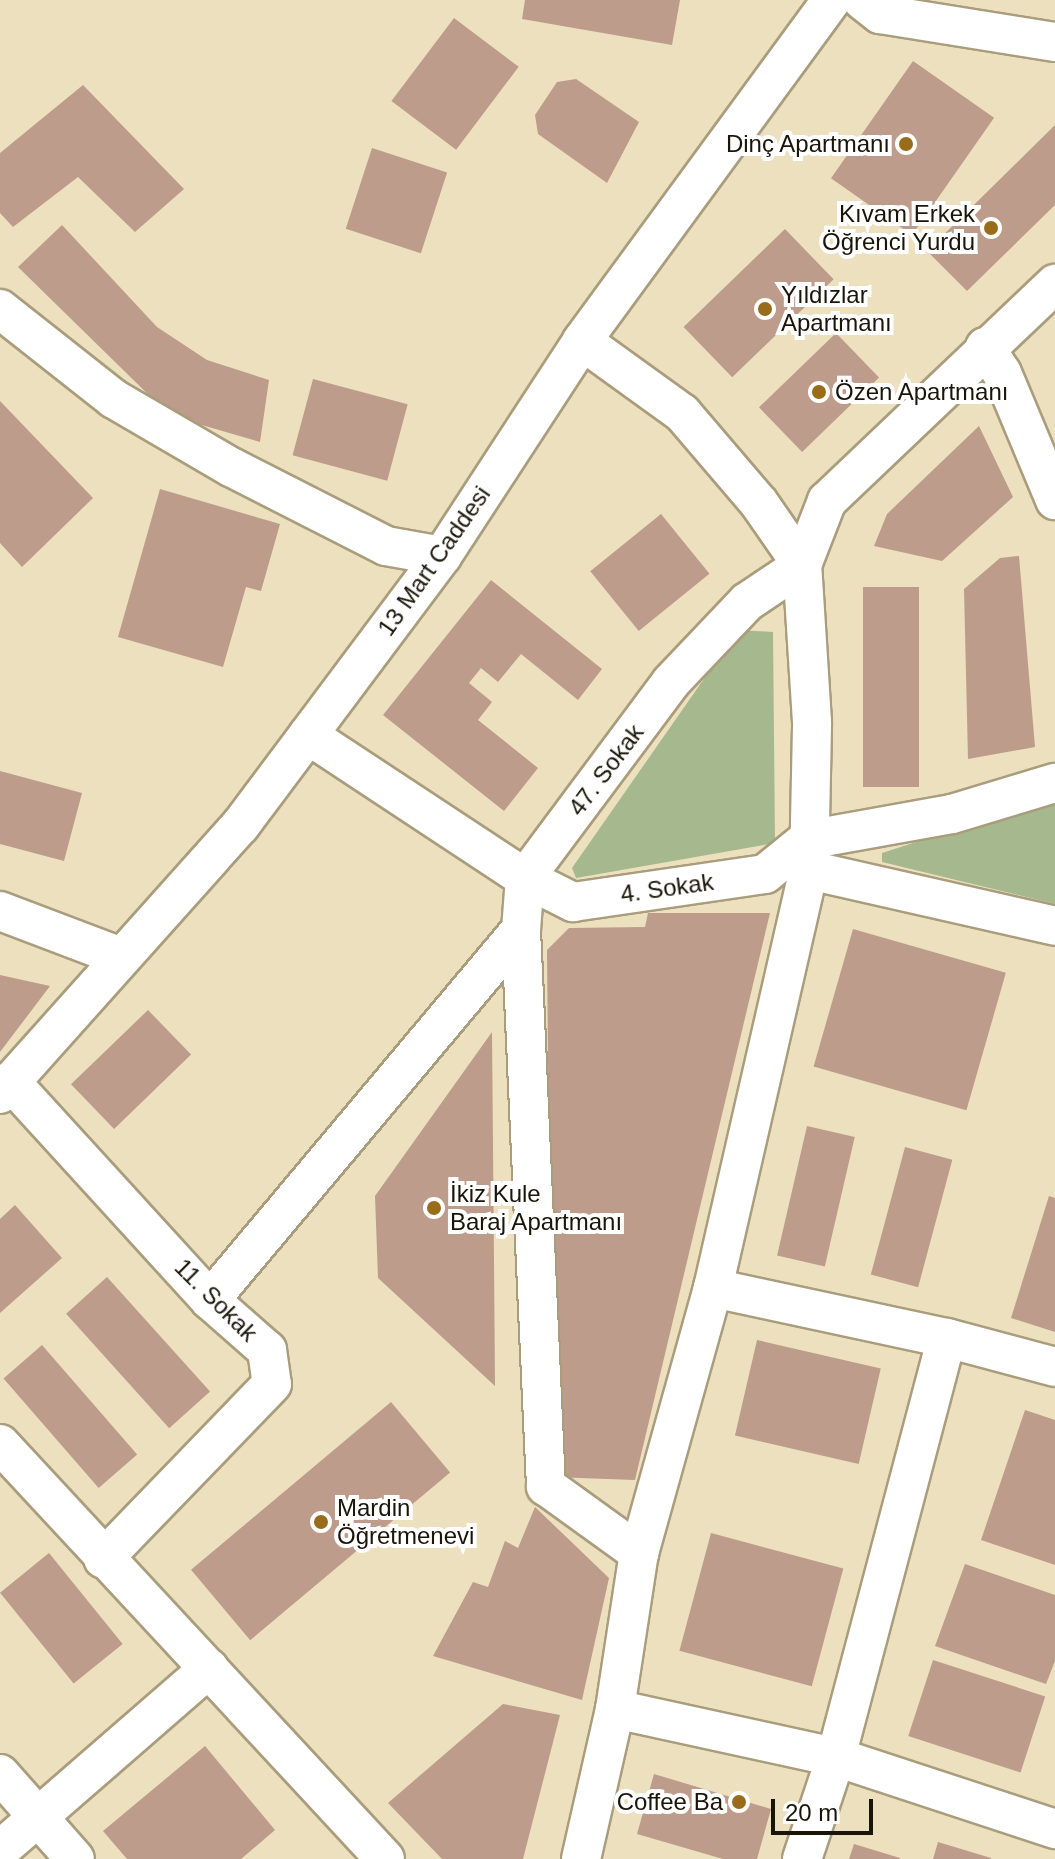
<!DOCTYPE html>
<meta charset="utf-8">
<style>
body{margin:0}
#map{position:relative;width:1055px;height:1859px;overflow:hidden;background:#ece0be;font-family:Arial,sans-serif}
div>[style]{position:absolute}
.green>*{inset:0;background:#a6b98e}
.building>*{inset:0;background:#bd9c8b;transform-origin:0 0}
.roads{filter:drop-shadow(2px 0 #a99d7d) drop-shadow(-2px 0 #a99d7d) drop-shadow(0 2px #a99d7d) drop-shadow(0 -2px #a99d7d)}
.minor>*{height:38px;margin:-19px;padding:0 19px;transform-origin:19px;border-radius:19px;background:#fff}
.dots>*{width:22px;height:22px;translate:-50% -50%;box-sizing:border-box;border:4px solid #fff;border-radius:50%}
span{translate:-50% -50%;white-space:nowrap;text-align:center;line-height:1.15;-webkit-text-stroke:8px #fff;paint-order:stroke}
.poi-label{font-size:24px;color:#1a1509}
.right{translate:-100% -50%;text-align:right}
.left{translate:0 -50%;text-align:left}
.street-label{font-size:24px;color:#1a1509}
.scale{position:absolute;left:771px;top:1799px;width:102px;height:36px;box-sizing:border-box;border:4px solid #1a1509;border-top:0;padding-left:10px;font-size:24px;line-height:28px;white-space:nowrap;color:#1a1509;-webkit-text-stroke:6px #fff;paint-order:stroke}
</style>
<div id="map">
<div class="green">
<i style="clip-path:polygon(738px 630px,773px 632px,775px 843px,576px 878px,572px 868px)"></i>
<i style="clip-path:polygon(1049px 799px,1055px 804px,1055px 904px,882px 862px,882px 853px)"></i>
</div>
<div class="building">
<i style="clip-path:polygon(525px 0,680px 0,672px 45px,522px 19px)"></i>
<i style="left:454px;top:18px;width:81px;height:104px;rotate:37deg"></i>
<i style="left:913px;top:61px;width:99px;height:143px;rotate:35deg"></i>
<i style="clip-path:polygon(576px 79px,639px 122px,607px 183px,538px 134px,535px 115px,557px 82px)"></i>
<i style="clip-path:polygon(83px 85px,184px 189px,135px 232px,78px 177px,13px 227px,0 213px,0 153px)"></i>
<i style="clip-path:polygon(1055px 125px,1055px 205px,967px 291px,927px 251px)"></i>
<i style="left:372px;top:148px;width:79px;height:85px;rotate:18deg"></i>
<i style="clip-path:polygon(62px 225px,157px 327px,207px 360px,269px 380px,260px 442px,181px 419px,159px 405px,18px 267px)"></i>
<i style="left:785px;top:229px;width:70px;height:141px;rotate:46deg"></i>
<i style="left:836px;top:333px;width:62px;height:107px;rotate:46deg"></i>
<i style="left:313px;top:379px;width:98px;height:79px;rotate:15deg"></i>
<i style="clip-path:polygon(0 401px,93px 498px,22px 567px,0 543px)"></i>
<i style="clip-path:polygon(979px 426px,1013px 497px,942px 561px,874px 546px,887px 514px)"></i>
<i style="clip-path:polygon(160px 489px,280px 524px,261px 591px,246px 587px,223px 667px,118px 637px)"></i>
<i style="left:661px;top:514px;width:77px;height:91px;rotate:51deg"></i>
<i style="clip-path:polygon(1019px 556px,1035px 747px,968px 759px,964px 589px,1000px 558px)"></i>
<i style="clip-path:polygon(491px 580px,602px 669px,578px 700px,521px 654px,498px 682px,481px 668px,469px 683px,492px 702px,478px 720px,538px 768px,504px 811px,383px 715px)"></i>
<i style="left:863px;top:587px;width:56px;height:200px"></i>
<i style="clip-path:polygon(0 771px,82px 793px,64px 861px,0 844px)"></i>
<i style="clip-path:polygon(648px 913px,770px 913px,635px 1480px,552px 1477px,547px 950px,569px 928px,645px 927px)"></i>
<i style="left:853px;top:929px;width:159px;height:143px;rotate:16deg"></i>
<i style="clip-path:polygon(0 975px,50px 986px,0 1052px)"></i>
<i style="left:148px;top:1010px;width:62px;height:107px;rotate:46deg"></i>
<i style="clip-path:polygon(492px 1032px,494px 1261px,495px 1386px,378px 1278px,375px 1196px)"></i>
<i style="left:807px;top:1126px;width:49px;height:133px;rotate:13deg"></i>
<i style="left:905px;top:1147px;width:49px;height:132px;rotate:15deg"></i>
<i style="clip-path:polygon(1049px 1196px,1055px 1198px,1055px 1332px,1011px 1318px)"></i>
<i style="clip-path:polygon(15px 1205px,62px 1258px,0 1313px,0 1219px)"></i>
<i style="left:107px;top:1277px;width:154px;height:55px;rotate:48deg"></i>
<i style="left:757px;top:1340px;width:127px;height:98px;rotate:13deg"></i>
<i style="left:42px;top:1345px;width:145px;height:51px;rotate:49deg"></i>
<i style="left:391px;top:1402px;width:92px;height:261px;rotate:50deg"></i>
<i style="clip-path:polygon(1025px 1410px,1055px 1420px,1055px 1565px,981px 1540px)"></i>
<i style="clip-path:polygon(535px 1507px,609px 1578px,582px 1700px,433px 1656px,473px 1582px,488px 1587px,505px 1541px,518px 1548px)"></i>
<i style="left:711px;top:1533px;width:137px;height:122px;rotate:15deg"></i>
<i style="left:49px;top:1553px;width:117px;height:63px;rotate:51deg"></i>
<i style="clip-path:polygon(965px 1564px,1055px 1595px,1055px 1661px,1046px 1684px,935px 1646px)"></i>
<i style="left:933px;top:1660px;width:118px;height:80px;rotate:18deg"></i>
<i style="clip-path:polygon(503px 1704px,560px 1715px,523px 1859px,442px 1859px,388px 1803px)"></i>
<i style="clip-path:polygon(205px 1746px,275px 1830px,241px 1859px,127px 1859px,103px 1831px)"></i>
<i style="clip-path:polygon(654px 1774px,771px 1809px,757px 1859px,723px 1859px,637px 1834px)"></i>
<i style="clip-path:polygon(938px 1842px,991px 1858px,991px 1859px,933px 1859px)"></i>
<i style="clip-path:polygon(854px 1844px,900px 1858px,900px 1859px,849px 1859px)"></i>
</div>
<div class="roads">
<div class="minor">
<i style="left:862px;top:0;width:23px;rotate:38deg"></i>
<i style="left:880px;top:14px;width:177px;rotate:9.1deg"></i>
<i style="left:0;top:309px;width:145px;rotate:38.3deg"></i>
<i style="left:114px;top:399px;width:135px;rotate:30.2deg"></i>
<i style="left:231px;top:467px;width:174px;rotate:27deg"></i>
<i style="left:386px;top:546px;width:57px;rotate:10.1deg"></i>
<i style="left:985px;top:347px;width:31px;rotate:57deg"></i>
<i style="left:1002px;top:373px;width:138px;rotate:67.3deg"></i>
<i style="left:308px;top:735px;width:260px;rotate:33.4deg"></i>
<i style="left:525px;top:878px;width:54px;rotate:26.6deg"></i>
<i style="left:573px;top:902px;width:194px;rotate:-8.3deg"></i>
<i style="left:765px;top:874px;width:54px;rotate:-39deg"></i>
<i style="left:807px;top:840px;width:147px;rotate:-10.2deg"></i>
<i style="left:952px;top:814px;width:108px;rotate:-16.8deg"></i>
<i style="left:809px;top:870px;width:252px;rotate:12.8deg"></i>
<i style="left:0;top:911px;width:129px;rotate:20.8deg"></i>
<i style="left:521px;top:930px;width:557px;rotate:87.43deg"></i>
<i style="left:546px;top:1486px;width:115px;rotate:35.8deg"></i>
<i style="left:10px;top:1081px;width:297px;rotate:47.6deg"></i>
<i style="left:210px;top:1300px;width:76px;rotate:41.3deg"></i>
<i style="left:267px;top:1350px;width:34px;rotate:82deg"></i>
<i style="left:272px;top:1384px;width:243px;rotate:134deg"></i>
<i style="left:0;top:1094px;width:360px;rotate:-48.2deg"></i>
<i style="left:240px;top:826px;width:337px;rotate:-53.2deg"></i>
<i style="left:442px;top:556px;width:257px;rotate:-56.9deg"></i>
<i style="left:582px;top:341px;width:423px;rotate:-53.8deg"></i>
<i style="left:713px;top:1288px;width:239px;rotate:12.1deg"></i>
<i style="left:947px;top:1338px;width:112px;rotate:15deg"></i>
<i style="left:210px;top:1300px;width:483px;rotate:-50deg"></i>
<i style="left:521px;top:930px;width:52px;rotate:-85.6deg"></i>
<i style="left:525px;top:878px;width:244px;rotate:-53.3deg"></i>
<i style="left:671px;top:682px;width:110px;rotate:-46.5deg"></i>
<i style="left:747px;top:602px;width:66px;rotate:-33.9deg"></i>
<i style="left:802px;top:565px;width:69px;rotate:-68.7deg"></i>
<i style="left:827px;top:501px;width:315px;rotate:-43.6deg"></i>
<i style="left:0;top:1444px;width:566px;rotate:47.15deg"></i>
<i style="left:615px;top:1709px;width:226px;rotate:12.3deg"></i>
<i style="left:836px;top:1757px;width:231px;rotate:18.2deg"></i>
<i style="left:0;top:1774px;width:113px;rotate:48.6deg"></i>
<i style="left:0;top:1850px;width:277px;rotate:-41deg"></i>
<i style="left:581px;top:1859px;width:154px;rotate:-77.2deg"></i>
<i style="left:615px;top:1709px;width:158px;rotate:-81.3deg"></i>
<i style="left:639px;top:1553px;width:275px;rotate:-74.4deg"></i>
<i style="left:713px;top:1288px;width:429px;rotate:-77.1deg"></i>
<i style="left:809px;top:870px;width:148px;rotate:-88.8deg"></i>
<i style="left:812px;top:722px;width:157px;rotate:-93.6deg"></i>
<i style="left:802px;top:565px;width:75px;rotate:-124.7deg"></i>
<i style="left:759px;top:503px;width:118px;rotate:-130.5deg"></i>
<i style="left:682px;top:413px;width:123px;rotate:-144.2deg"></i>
<i style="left:802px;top:1859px;width:108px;rotate:-71.6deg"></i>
<i style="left:836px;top:1757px;width:433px;rotate:-75.2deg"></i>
</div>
</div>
<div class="dots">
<i style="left:906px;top:144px;background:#996c1b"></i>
<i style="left:991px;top:228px;background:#996c1b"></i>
<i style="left:765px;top:309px;background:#996c1b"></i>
<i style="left:819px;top:392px;background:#996c1b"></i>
<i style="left:434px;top:1208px;background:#996c1b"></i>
<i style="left:321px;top:1522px;background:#996c1b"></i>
<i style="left:739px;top:1802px;background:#996c1b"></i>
</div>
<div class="poi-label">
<span class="right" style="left:890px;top:144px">Dinç Apartmanı</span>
<span class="right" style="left:975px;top:228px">Kıvam Erkek<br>Öğrenci Yurdu</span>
<span class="left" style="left:781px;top:309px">Yıldızlar<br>Apartmanı</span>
<span class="left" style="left:835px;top:392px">Özen Apartmanı</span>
<span class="left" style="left:450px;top:1208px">İkiz Kule<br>Baraj Apartmanı</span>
<span class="left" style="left:337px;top:1522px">Mardin<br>Öğretmenevi</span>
<span class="right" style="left:723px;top:1802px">Coffee Ba</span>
</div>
<div class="street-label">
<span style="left:434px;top:561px;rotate:-55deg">13 Mart Caddesi</span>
<span style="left:606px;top:770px;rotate:-53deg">47. Sokak</span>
<span style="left:667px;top:888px;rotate:-8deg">4. Sokak</span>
<span style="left:216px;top:1300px;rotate:45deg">11. Sokak</span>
</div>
<div class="scale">20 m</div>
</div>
